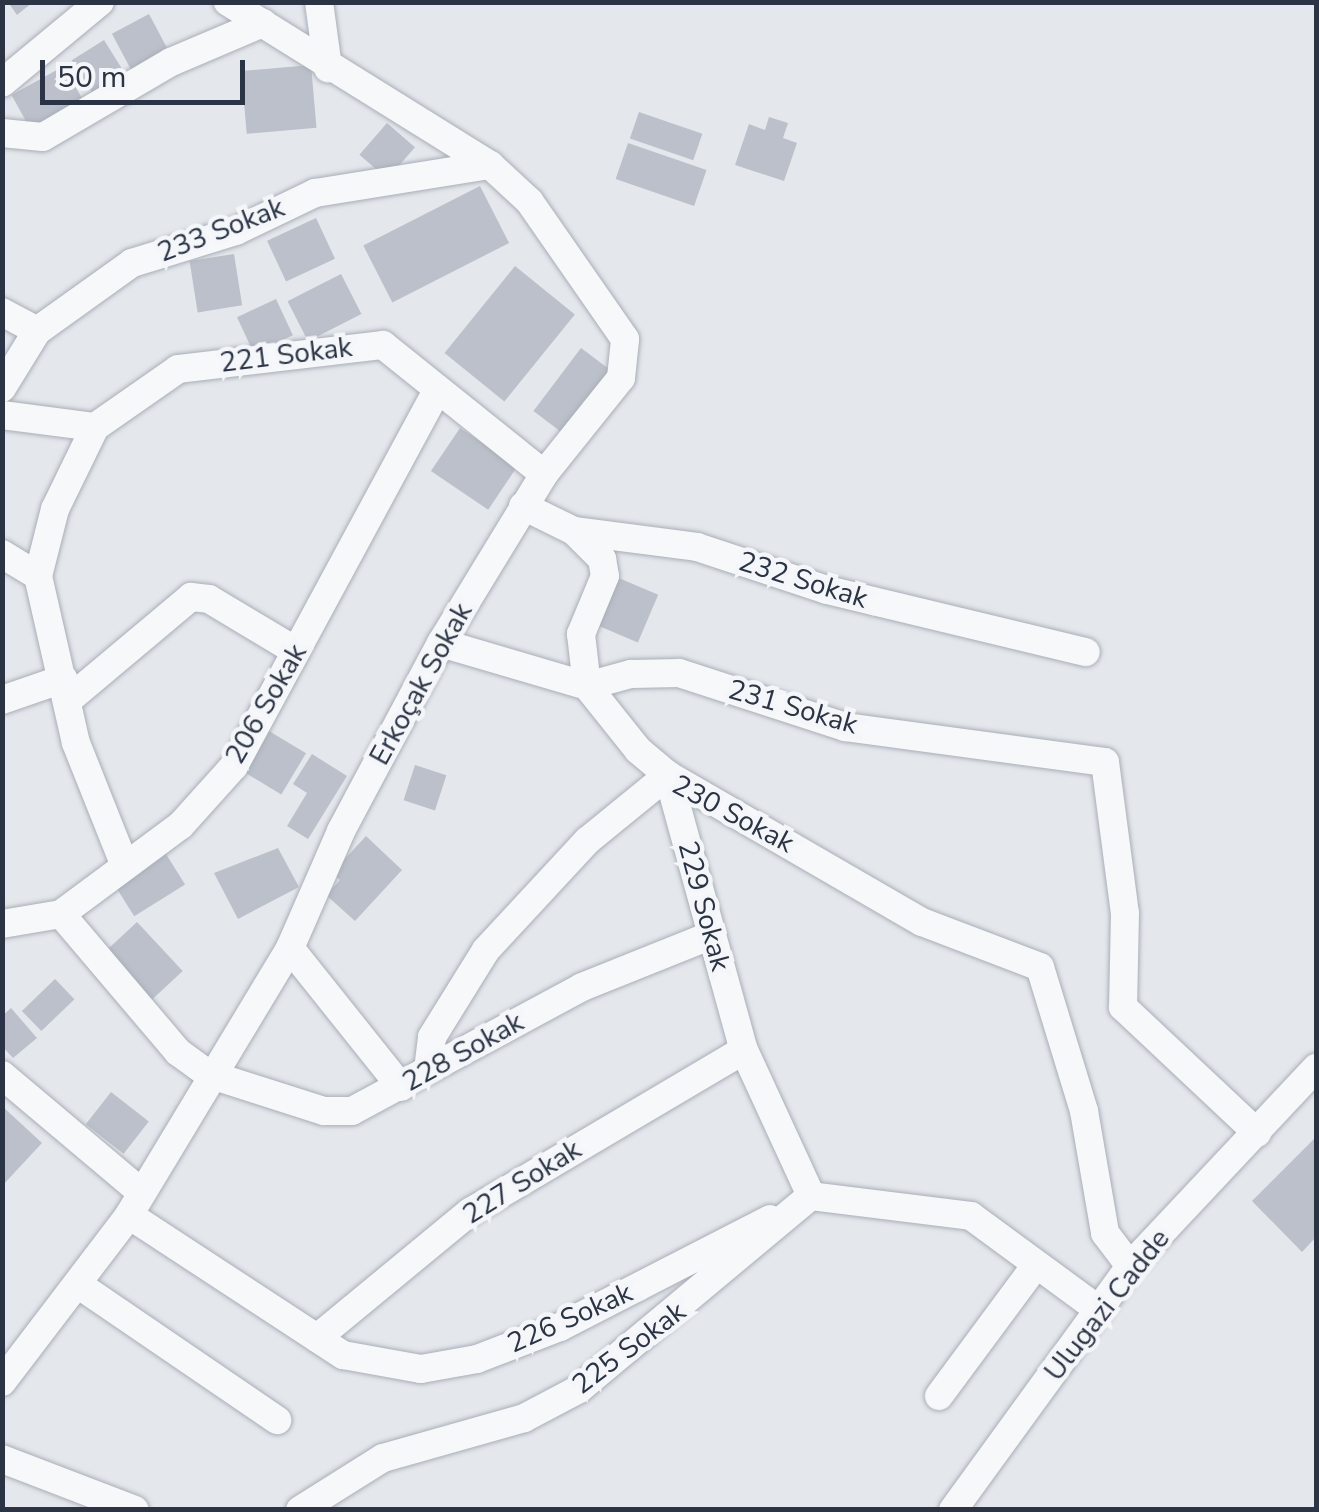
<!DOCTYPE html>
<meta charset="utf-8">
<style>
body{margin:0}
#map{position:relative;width:1319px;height:1512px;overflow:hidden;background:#e4e7ec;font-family:"Nunito Sans",sans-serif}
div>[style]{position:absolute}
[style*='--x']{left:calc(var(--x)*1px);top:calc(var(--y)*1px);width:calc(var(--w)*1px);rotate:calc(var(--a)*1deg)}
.building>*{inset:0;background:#bbc0ca;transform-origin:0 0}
.roads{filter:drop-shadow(0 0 2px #a9aeb7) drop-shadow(0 0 2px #a9aeb7)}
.minor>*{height:28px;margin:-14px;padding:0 14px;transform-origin:14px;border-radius:14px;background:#f7f8fa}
span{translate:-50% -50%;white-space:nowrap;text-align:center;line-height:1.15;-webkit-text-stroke:9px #f4f6f9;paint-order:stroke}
.street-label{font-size:28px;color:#2b3445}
.frame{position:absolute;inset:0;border:5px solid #2b3445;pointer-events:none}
.scale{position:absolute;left:40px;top:60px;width:205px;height:45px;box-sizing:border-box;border:5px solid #2b3445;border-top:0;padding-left:12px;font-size:30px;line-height:35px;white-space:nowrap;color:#2b3445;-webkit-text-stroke:8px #f4f6f9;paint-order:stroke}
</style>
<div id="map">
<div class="building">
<i style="clip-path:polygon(8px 2px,33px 2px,17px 15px)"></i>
<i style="left:149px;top:14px;width:43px;height:42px;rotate:62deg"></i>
<i style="left:104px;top:40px;width:46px;height:38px;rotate:58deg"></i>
<i style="left:311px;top:65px;width:63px;height:70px;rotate:85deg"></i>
<i style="left:64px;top:66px;width:41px;height:60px;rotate:61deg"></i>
<i style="left:639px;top:112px;width:67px;height:28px;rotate:19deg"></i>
<i style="clip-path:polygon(769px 117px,788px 123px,783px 138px,797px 143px,784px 181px,735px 165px,749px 124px,765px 130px)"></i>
<i style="left:387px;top:123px;width:37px;height:42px;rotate:41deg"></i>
<i style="left:628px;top:143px;width:83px;height:38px;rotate:19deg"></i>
<i style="left:480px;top:186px;width:64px;height:131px;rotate:63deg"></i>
<i style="left:316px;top:218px;width:45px;height:54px;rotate:65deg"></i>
<i style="left:234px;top:254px;width:52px;height:45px;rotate:81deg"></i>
<i style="left:515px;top:266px;width:77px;height:112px;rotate:39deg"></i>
<i style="left:341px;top:274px;width:45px;height:60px;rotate:63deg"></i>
<i style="left:276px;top:299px;width:40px;height:43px;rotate:65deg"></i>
<i style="left:581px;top:348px;width:38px;height:79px;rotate:37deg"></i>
<i style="left:460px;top:428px;width:69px;height:52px;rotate:34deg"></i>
<i style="left:614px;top:576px;width:48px;height:52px;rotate:23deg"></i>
<i style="left:264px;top:728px;width:49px;height:48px;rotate:31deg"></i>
<i style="clip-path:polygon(312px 754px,347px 776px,308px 839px,287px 826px,307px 793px,293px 784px)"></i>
<i style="left:415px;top:765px;width:33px;height:37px;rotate:18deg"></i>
<i style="clip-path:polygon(366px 836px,402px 870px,355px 921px,326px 895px,340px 880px,332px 873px)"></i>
<i style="clip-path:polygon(278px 848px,299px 887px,238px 919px,214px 873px)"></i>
<i style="left:166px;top:854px;width:36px;height:60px;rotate:58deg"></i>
<i style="left:137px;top:922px;width:67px;height:50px;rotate:47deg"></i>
<i style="left:55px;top:979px;width:28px;height:46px;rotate:46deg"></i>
<i style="clip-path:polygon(11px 1008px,37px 1038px,13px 1058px,2px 1046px,2px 1016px)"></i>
<i style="left:111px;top:1092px;width:48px;height:41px;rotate:38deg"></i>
<i style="clip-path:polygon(2px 1106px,42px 1143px,2px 1186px)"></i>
<i style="clip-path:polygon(1316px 1137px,1316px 1237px,1302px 1252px,1252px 1201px)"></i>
</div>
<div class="roads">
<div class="minor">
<i style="--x:319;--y:2;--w:67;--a:82.2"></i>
<i style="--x:2;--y:83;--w:127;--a:-39.6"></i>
<i style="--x:2;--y:133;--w:41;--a:5.6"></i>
<i style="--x:43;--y:137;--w:148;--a:-30.4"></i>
<i style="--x:171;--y:62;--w:100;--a:-23"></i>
<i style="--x:2;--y:312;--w:40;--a:28"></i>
<i style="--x:2;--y:388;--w:67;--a:-58.4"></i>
<i style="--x:37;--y:331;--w:117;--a:-35.6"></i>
<i style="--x:132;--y:263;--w:109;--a:-17.1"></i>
<i style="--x:236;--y:231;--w:88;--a:-25.7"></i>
<i style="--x:315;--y:193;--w:177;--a:-9.1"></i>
<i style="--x:2;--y:415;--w:94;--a:7.4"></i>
<i style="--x:95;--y:427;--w:101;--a:-34.9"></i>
<i style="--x:178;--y:369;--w:206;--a:-6.7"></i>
<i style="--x:383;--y:345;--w:206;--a:38.7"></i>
<i style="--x:95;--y:427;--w:91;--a:116"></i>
<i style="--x:55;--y:509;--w:69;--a:104.2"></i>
<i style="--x:38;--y:576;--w:171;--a:77.2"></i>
<i style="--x:76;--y:743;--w:132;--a:68.3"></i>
<i style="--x:523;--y:506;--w:57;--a:26.1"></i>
<i style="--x:574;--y:531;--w:124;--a:7.4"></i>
<i style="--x:697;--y:547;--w:137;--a:18.3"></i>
<i style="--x:827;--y:590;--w:266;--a:13.5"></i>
<i style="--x:574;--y:531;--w:40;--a:45"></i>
<i style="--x:602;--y:559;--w:17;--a:80"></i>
<i style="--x:605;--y:576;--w:63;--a:112.5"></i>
<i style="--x:581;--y:634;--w:52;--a:83.4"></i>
<i style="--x:587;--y:686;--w:82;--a:51.4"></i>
<i style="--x:638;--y:750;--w:39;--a:40"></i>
<i style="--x:668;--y:775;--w:285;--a:74.6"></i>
<i style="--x:744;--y:1050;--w:161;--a:65.3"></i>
<i style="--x:2;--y:554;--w:42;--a:31.4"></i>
<i style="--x:441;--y:643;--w:152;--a:16.4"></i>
<i style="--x:587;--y:686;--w:46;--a:-15.3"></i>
<i style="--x:631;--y:674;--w:48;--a:-1.2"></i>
<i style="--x:679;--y:673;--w:175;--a:18"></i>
<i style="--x:845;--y:727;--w:262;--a:7.7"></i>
<i style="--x:1105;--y:762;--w:152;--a:82.5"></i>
<i style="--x:1125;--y:913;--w:94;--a:91.2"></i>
<i style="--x:1123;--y:1007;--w:184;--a:43.2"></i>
<i style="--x:2;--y:700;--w:65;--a:-19"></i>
<i style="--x:67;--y:701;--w:162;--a:-40"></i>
<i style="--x:191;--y:597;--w:18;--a:6"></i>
<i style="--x:209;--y:599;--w:101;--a:30.9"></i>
<i style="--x:61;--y:914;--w:181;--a:49.7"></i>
<i style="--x:178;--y:1052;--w:37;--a:36"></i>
<i style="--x:208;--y:1074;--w:122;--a:17.7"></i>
<i style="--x:324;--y:1111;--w:28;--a:0"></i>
<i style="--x:352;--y:1111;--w:261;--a:-28.3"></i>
<i style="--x:582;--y:987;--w:140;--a:-21.8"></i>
<i style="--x:2;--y:924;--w:60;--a:-9.6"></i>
<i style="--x:61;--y:914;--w:149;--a:-36.6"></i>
<i style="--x:181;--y:825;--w:79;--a:-48.1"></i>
<i style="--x:234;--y:766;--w:426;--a:-61.6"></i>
<i style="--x:290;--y:948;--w:178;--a:51.4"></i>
<i style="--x:428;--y:1070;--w:33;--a:-83"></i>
<i style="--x:432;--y:1037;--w:102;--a:-58.2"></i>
<i style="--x:486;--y:950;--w:149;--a:-47.2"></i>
<i style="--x:587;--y:841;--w:104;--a:-39.2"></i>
<i style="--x:668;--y:775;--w:293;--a:30.1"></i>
<i style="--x:922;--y:922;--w:126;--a:20.9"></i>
<i style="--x:1040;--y:967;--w:151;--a:73"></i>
<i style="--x:1084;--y:1111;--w:124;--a:80.2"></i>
<i style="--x:1105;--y:1233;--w:41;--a:52.9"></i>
<i style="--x:2;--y:1075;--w:182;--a:40.1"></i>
<i style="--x:129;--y:1215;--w:256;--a:33.2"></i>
<i style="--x:343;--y:1355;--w:79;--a:10.2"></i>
<i style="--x:421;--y:1369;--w:57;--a:-10.1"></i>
<i style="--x:477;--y:1359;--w:89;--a:-21.1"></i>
<i style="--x:560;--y:1327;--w:236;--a:-27.2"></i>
<i style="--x:79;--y:1285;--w:240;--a:34.3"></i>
<i style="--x:317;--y:1338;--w:198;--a:-39.5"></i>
<i style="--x:470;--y:1212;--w:318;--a:-30.6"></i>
<i style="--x:2;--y:1382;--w:210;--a:-52.7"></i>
<i style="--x:129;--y:1215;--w:312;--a:-58.9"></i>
<i style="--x:290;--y:948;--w:128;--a:-66.4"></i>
<i style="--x:341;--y:831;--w:213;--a:-62"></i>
<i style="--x:441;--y:643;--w:198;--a:-58.6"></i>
<i style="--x:544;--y:474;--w:123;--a:-51.3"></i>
<i style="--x:621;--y:378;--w:39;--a:-84"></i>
<i style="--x:625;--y:339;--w:168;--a:-124.8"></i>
<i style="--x:529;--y:201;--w:53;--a:-137.3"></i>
<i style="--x:490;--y:165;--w:309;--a:-148.1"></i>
<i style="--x:939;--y:1396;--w:163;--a:-53.5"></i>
<i style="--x:2;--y:1459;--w:142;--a:21"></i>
<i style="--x:300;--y:1510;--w:98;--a:-32.1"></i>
<i style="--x:383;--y:1458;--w:147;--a:-15.8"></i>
<i style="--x:524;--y:1418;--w:62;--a:-27.8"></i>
<i style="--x:579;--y:1389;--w:302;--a:-39.8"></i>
<i style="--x:811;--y:1196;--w:161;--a:7.1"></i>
<i style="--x:971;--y:1216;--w:159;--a:36.3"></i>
<i style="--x:953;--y:1510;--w:301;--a:-54"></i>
<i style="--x:1130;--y:1266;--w:272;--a:-46.8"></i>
</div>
</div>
<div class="street-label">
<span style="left:221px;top:230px;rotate:-21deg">233 Sokak</span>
<span style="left:286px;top:355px;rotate:-7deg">221 Sokak</span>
<span style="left:803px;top:580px;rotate:17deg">232 Sokak</span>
<span style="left:421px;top:684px;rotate:-61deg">Erkoçak Sokak</span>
<span style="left:266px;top:704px;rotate:-60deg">206 Sokak</span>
<span style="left:793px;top:707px;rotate:16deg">231 Sokak</span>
<span style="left:733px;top:814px;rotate:28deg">230 Sokak</span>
<span style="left:704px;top:906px;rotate:75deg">229 Sokak</span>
<span style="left:463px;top:1052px;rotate:-29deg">228 Sokak</span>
<span style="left:522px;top:1182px;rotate:-32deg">227 Sokak</span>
<span style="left:1107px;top:1305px;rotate:-52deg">Ulugazi Cadde</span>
<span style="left:570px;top:1318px;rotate:-24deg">226 Sokak</span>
<span style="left:629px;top:1348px;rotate:-37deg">225 Sokak</span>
</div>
<div class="frame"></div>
<div class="scale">50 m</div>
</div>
